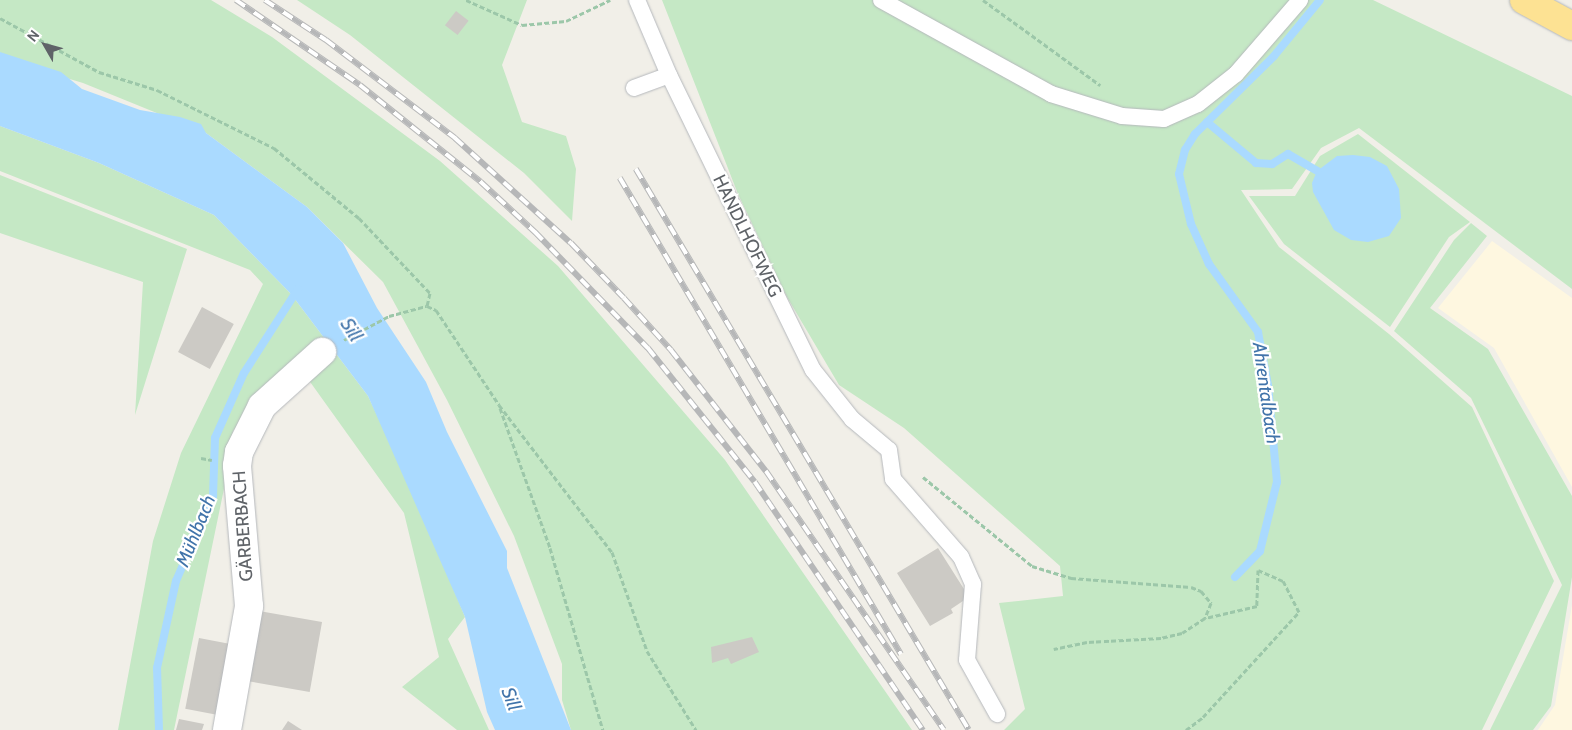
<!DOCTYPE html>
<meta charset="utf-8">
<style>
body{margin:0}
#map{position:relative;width:1572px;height:730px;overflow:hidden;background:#f1efe8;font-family:Cabin,sans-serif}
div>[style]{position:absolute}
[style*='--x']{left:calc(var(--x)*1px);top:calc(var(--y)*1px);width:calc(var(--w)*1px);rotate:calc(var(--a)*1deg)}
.commercial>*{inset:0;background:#fef7e0}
.green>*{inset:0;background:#c5e8c5}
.water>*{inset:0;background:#aadaff}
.stream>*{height:8px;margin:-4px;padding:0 4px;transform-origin:4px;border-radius:4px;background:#aadaff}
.building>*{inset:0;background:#cccac5;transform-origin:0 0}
.path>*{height:3px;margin-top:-1.5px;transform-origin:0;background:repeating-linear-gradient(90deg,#9cc7a9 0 5px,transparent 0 7.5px)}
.roads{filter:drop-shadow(0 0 1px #b5b8bc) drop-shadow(0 0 1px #b5b8bc)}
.service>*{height:16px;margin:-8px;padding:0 8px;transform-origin:8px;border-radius:8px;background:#fff}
.minor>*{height:28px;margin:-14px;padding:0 14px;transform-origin:14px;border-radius:14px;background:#fff}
.motorway>*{height:28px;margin:-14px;padding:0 14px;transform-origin:14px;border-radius:14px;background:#fde293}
.rail>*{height:5.5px;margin-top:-2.75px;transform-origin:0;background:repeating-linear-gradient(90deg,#fff 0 11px,#b6b7b8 0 22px);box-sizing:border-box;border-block:1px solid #b6b7b8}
span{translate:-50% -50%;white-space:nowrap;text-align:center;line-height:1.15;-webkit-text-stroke:4.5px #fff;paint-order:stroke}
.street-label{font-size:18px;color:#5f6368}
.water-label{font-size:19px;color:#4174aa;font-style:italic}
.north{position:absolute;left:20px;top:20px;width:50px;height:50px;-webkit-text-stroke:4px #fff;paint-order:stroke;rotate:308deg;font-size:14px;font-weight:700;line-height:20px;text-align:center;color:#5f6368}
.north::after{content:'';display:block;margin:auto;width:18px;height:22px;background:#5f6368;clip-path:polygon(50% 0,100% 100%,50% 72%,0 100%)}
</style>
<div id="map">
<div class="commercial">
<i style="clip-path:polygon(1492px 241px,1572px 298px,1572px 487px,1494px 348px,1438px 308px)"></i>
<i style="clip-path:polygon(1572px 605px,1572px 730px,1538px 730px,1555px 705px)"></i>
</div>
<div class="green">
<i style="clip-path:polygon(0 0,211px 0,272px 37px,440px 161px,558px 266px,725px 460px,912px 730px,571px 730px,562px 700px,562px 664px,514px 536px,447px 400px,383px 282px,307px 207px,206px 133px,83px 83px,0 58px)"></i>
<i style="clip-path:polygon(297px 0,527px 0,502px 65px,522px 122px,566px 136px,576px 169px,572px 221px,524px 173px,350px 35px)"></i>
<i style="clip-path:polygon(662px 0,1373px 0,1572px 96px,1572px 289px,1359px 128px,1321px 148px,1292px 189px,1241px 190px,1279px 247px,1389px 334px,1472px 407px,1554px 581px,1482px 730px,1004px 730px,1025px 709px,999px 603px,1063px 596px,1060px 566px,904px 428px,839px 385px,787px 297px,738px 194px)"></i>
<i style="clip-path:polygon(0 126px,99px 163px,214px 215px,291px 294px,368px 396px,419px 505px,465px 617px,448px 639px,489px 730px,457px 730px,402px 687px,439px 657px,404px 513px,308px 379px,287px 366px,233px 431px,225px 484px,174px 730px,118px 730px,153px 541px,181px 453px,263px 284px,250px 270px,0 171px)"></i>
<i style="clip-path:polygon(1358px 134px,1470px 222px,1449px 237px,1390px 327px,1284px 244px,1249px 196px,1295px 196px,1320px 156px)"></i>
<i style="clip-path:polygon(0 175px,187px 249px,135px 415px,143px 282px,0 233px)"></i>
<i style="clip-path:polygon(1471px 223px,1487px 236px,1430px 308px,1488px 349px,1572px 496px,1572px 577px,1551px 706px,1533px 730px,1490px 730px,1562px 585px,1471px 398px,1394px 331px,1454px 240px)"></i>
</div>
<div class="water">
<i style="clip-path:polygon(0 52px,61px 72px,82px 89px,140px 110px,180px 117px,201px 124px,206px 133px,307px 207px,343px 243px,377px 308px,426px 382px,447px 432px,507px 551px,507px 568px,571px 730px,495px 730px,487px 712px,465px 617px,368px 396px,291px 294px,214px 215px,99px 163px,0 126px)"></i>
<i style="clip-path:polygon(1353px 155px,1370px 157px,1387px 166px,1399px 189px,1401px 218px,1389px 236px,1368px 242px,1351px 240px,1334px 230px,1313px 192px,1312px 183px,1317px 171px,1337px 156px)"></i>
</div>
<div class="stream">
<i style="--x:1207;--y:122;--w:64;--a:39.9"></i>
<i style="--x:1256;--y:163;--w:16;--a:4"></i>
<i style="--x:1272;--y:164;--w:19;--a:-32"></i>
<i style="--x:1288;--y:154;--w:34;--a:30"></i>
<i style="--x:1235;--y:577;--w:36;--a:-46"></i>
<i style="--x:1260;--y:551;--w:71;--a:-76.2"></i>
<i style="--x:1277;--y:482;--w:97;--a:-95.3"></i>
<i style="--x:1268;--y:385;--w:54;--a:-100.7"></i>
<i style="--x:1258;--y:332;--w:84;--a:-125.8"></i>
<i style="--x:1209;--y:264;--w:44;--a:-114.2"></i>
<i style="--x:1191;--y:224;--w:51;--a:-103.5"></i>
<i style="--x:1179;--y:174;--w:25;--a:-76"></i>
<i style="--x:1185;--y:150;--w:19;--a:-58"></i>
<i style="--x:1195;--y:134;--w:111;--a:-44.6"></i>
<i style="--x:1274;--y:56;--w:72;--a:-50.6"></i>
<i style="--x:159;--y:730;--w:62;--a:-91.8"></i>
<i style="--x:157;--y:668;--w:89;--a:-77.7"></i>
<i style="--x:176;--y:581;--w:93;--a:-66.5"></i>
<i style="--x:213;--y:496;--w:58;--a:-88"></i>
<i style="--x:215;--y:438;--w:71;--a:-66"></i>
<i style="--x:244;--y:373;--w:100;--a:-57.3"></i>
</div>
<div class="building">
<i style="left:456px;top:11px;width:16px;height:18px;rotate:38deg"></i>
<i style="left:202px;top:307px;width:36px;height:51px;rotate:28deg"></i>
<i style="clip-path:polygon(938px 548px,969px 597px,951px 609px,953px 613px,930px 626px,897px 573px)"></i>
<i style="left:259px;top:611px;width:64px;height:71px;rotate:10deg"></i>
<i style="clip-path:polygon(752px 637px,759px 652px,731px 664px,728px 658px,712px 663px,711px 647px)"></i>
<i style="left:199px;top:638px;width:32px;height:72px;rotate:11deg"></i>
<i style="clip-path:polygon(179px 719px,204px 724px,202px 730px,176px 730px)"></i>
<i style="clip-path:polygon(288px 721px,302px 730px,282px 730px)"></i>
</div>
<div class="path">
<i style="--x:466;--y:0;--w:61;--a:24.1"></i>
<i style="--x:522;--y:25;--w:44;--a:-5.2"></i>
<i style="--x:566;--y:21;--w:49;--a:-25.5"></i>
<i style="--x:983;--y:0;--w:145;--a:36"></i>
<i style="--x:0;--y:18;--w:113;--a:28.6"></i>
<i style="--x:99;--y:72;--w:61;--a:17.2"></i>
<i style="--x:157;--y:90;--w:131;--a:26.4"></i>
<i style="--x:274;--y:148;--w:110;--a:39.5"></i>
<i style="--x:359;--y:218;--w:103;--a:46.6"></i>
<i style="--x:430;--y:293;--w:13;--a:103"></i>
<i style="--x:344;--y:340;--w:51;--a:-28.1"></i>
<i style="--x:389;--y:316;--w:39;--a:-15"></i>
<i style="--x:427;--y:306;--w:10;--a:24"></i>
<i style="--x:436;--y:310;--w:114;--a:56.4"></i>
<i style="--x:499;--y:405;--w:185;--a:52.5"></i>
<i style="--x:612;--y:552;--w:105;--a:70.5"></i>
<i style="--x:647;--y:651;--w:93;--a:58.2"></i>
<i style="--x:500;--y:408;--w:149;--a:70.3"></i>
<i style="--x:550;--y:548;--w:190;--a:73.8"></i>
<i style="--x:201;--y:458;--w:11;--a:10"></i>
<i style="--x:923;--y:477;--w:141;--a:39.2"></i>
<i style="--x:1032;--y:566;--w:41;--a:17.1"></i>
<i style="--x:1071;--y:578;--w:120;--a:4.3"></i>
<i style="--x:1191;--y:587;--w:11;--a:22"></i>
<i style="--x:1201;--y:591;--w:16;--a:50"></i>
<i style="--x:1211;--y:603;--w:16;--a:112"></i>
<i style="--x:1205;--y:618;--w:27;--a:147"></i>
<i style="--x:1182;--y:633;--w:22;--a:167"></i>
<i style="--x:1161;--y:638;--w:74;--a:176.9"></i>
<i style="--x:1087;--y:642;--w:34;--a:168"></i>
<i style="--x:1186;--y:730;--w:21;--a:-37"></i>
<i style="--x:1203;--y:717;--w:142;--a:-47.6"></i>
<i style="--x:1299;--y:612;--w:35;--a:-117"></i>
<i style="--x:1283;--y:581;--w:27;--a:-156"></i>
<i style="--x:1258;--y:570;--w:36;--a:92"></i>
<i style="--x:1257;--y:606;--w:53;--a:167"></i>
</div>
<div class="roads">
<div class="service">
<i style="--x:637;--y:0;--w:82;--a:66.9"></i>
<i style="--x:669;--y:75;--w:328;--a:64"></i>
<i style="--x:813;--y:370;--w:63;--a:51.5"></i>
<i style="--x:852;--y:419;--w:48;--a:40"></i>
<i style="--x:889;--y:450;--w:29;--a:82"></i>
<i style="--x:893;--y:479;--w:103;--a:48.9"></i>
<i style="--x:961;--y:557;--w:30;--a:66"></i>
<i style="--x:973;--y:584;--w:76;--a:94.5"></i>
<i style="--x:967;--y:660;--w:62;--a:60.9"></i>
<i style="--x:881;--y:0;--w:194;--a:28.9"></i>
<i style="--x:1051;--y:94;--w:74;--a:17.2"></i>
<i style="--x:1122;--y:116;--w:42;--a:4.1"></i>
<i style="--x:1164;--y:119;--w:37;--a:-24"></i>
<i style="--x:1198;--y:104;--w:48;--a:-38.3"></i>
<i style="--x:1236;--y:74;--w:98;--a:-49.1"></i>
<i style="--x:634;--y:88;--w:37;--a:-20"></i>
</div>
<div class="minor">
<i style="--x:227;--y:730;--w:126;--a:-79.9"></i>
<i style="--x:249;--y:606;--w:141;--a:-94.9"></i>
<i style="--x:237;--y:466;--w:14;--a:-82"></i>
<i style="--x:239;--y:452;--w:51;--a:-63.4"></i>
<i style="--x:262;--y:406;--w:81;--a:-42"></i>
</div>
<div class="motorway">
<i style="--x:1524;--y:0;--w:55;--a:28.4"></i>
</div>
</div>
<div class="rail">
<i style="--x:236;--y:0;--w:150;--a:34.4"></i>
<i style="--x:360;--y:85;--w:155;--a:38.7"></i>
<i style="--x:481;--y:182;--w:74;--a:42.8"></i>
<i style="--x:535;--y:232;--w:162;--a:45.8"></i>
<i style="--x:648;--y:348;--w:171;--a:51.4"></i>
<i style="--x:755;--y:482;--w:300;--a:55.9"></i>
<i style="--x:265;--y:0;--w:73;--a:33.3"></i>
<i style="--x:326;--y:40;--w:162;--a:37.2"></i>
<i style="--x:455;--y:138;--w:156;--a:42.2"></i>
<i style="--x:571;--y:243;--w:76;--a:46.1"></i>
<i style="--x:624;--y:298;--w:70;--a:47.9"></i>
<i style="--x:671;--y:350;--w:154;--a:51.9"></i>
<i style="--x:766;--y:471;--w:314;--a:55.5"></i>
<i style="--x:636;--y:169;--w:652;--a:59.31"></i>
<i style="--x:620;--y:178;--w:553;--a:59.45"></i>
</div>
<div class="street-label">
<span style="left:747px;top:236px;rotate:64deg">HANDLHOFWEG</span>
<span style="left:243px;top:526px;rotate:-94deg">GÄRBERBACH</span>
</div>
<div class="water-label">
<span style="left:351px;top:330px;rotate:58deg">Sill</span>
<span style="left:1266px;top:393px;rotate:82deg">Ahrentalbach</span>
<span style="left:196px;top:531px;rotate:-68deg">Mühlbach</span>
<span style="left:511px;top:699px;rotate:70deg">Sill</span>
</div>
<div class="north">N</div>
</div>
